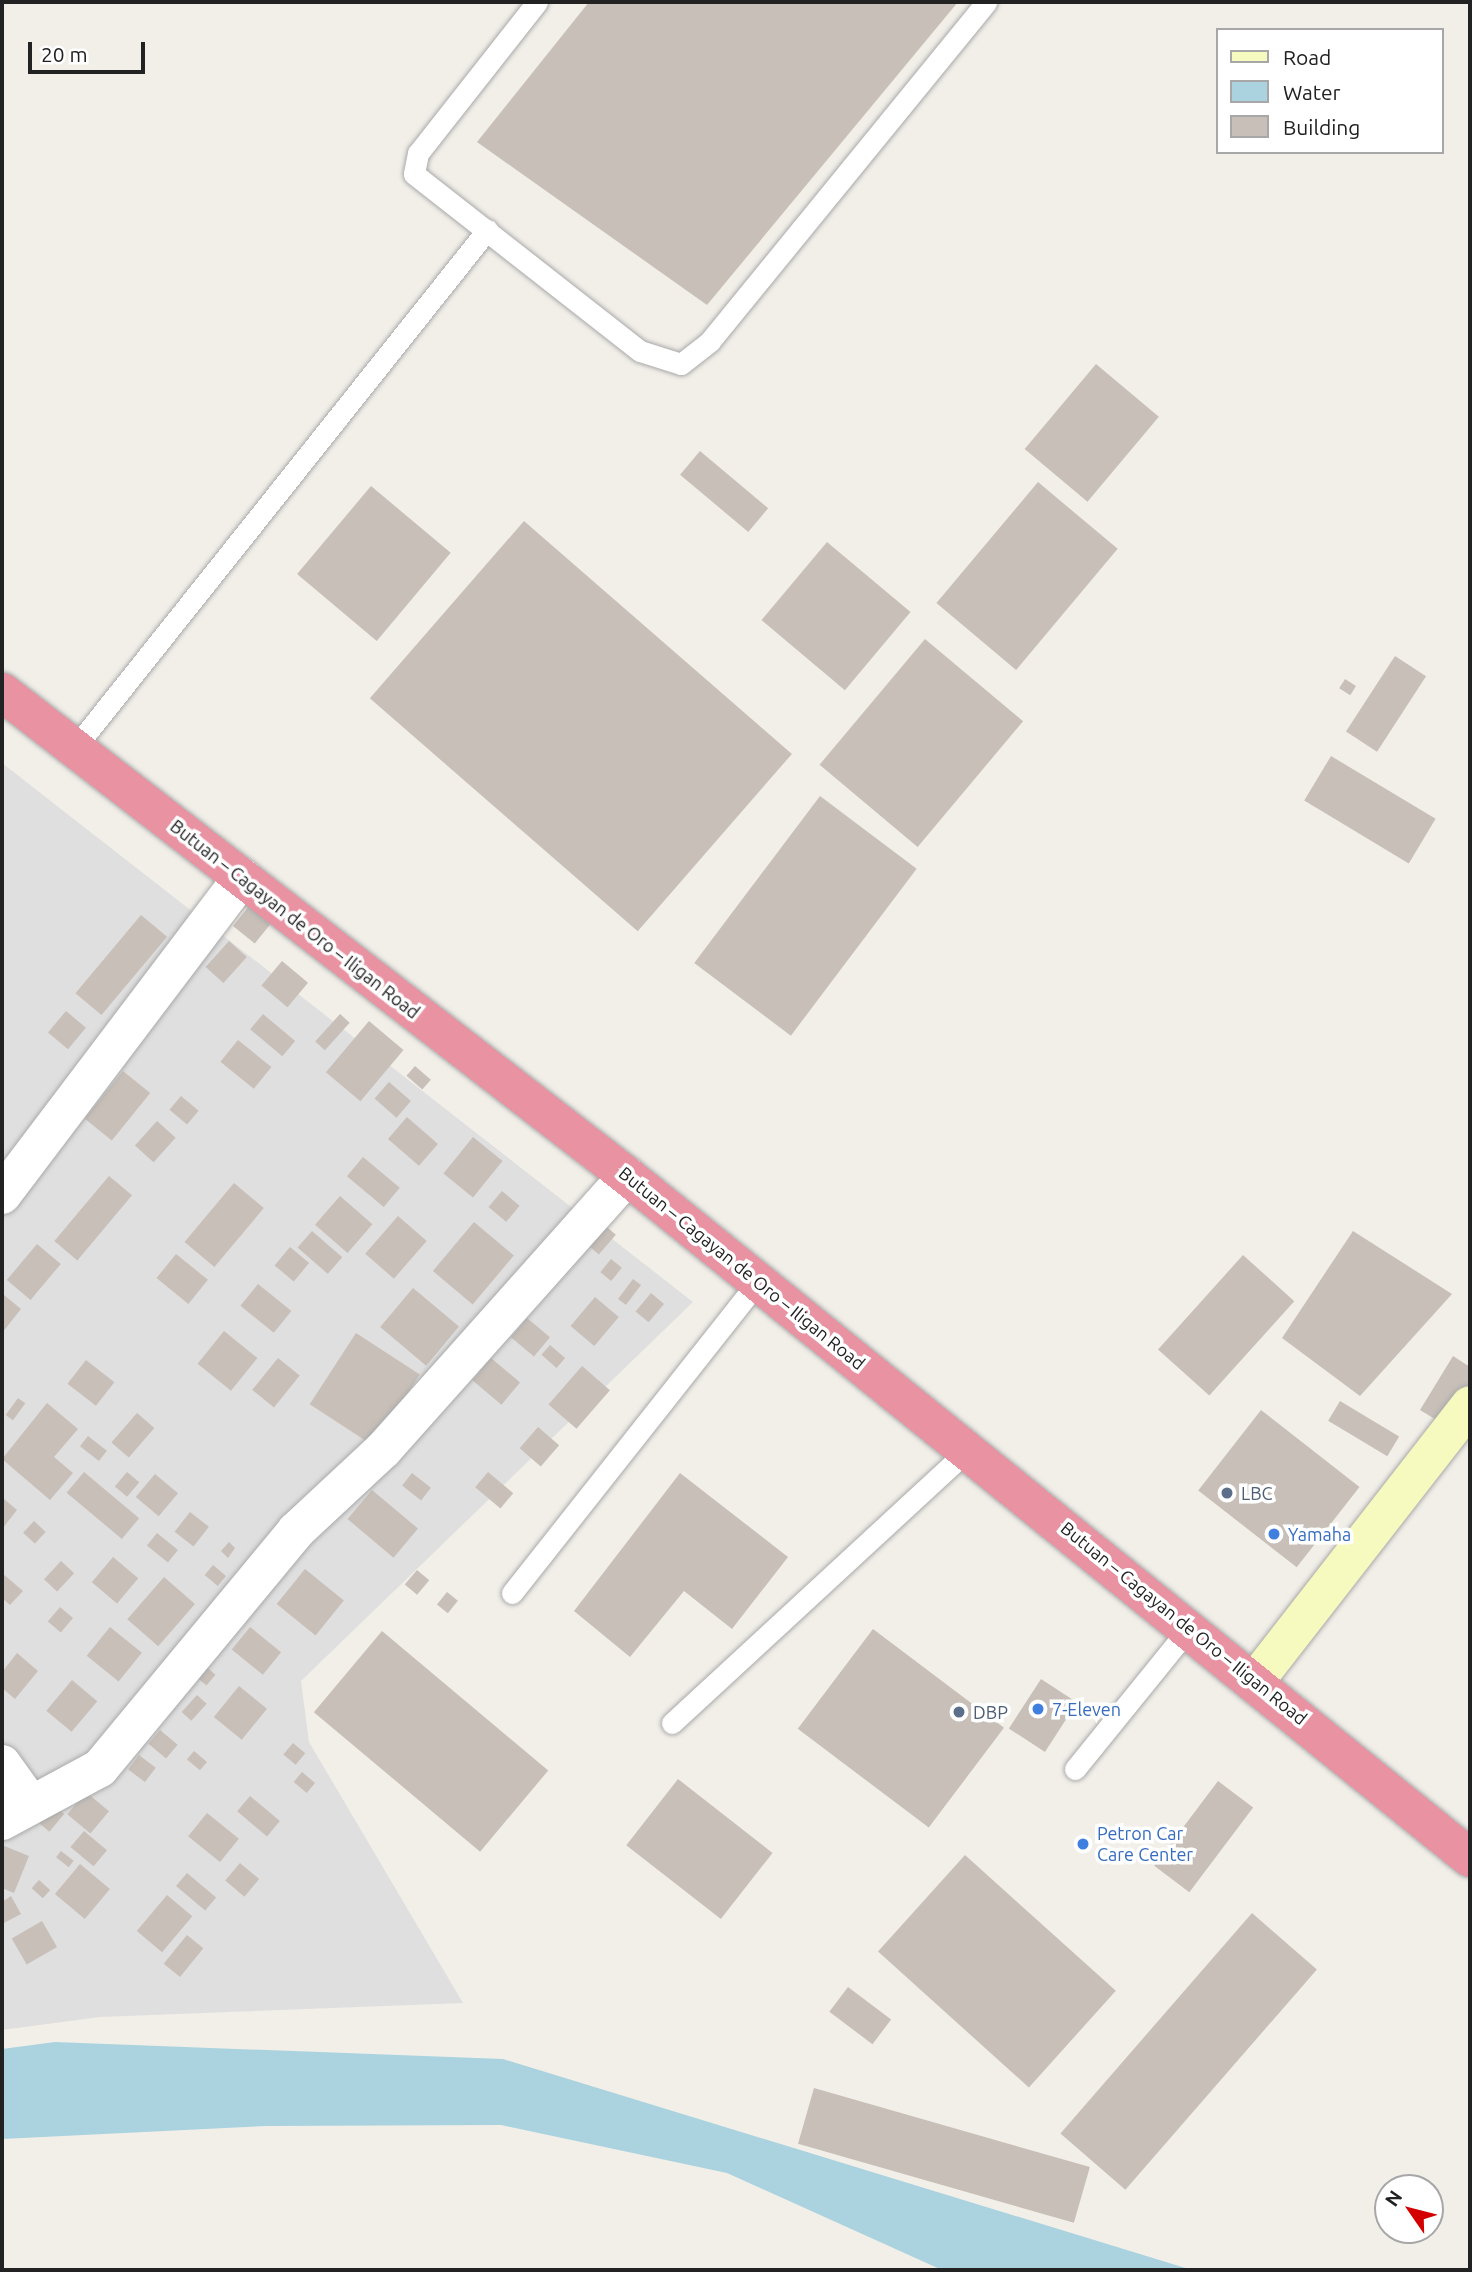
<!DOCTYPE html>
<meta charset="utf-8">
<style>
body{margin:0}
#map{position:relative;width:1472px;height:2272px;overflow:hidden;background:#f2efe9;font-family:Ubuntu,sans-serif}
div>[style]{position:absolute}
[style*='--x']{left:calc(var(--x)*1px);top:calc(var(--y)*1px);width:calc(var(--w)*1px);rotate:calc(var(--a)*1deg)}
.residential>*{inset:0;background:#e0dfdf}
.water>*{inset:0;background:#aad3df}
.building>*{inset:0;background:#c7bfb8;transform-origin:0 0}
.roads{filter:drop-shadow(0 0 2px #a9a9a9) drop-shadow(0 0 2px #a9a9a9)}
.lane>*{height:21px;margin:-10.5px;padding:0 10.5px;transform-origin:10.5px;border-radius:10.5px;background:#fff}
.street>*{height:38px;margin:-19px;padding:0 19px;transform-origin:19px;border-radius:19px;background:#fff}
.secondary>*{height:38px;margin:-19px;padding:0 19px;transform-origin:19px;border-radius:19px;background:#f7fabf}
.highway>*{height:38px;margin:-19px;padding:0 19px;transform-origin:19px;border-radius:19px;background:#e892a2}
.dots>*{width:19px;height:19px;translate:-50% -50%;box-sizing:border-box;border:4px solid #fff;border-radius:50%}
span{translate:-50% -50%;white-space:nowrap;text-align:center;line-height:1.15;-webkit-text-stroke:7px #fff;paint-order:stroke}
.street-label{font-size:18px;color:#222}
.service-label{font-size:18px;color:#4e5e75}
.left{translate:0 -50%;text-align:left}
.shop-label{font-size:18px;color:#366cbe}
.frame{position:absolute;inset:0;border:4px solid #222;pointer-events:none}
.legend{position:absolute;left:1216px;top:28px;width:228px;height:126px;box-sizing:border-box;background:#fff;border:2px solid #a7a7a7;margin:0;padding:9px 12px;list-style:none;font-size:21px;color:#222}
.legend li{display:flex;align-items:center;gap:14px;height:35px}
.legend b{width:35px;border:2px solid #a7a7a7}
.north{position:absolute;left:1374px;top:2174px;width:70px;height:70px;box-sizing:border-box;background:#fff;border:2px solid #a7a7a7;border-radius:50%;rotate:305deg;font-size:19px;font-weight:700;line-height:28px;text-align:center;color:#222}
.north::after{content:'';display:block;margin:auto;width:24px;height:32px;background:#d40000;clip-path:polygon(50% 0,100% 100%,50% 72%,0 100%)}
.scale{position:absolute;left:28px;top:42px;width:117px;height:32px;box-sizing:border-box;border:4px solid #222;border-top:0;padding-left:9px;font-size:21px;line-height:24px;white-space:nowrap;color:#222;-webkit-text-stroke:5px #fff;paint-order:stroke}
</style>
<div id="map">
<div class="residential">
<i style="clip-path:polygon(2px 763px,693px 1302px,301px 1681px,309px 1742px,463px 2003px,100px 2017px,2px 2030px)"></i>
</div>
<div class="water">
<i style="clip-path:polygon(55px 2042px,503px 2059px,1192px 2270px,942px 2270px,727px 2173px,501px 2125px,266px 2126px,2px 2139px,2px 2049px)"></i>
</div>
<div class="building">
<i style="clip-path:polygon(589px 2px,958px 2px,707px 305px,477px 142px)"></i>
<i style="left:1096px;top:364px;width:82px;height:111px;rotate:40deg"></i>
<i style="left:700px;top:451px;width:89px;height:31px;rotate:40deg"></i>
<i style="left:1038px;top:482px;width:104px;height:158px;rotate:40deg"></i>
<i style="left:371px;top:486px;width:104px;height:115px;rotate:40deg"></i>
<i style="left:524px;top:521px;width:355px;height:235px;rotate:41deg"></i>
<i style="left:827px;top:542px;width:109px;height:102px;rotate:40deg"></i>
<i style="left:925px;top:639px;width:128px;height:164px;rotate:40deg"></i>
<i style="left:1395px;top:656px;width:37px;height:90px;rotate:33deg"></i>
<i style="left:1345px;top:679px;width:13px;height:11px;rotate:32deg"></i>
<i style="left:1331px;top:756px;width:122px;height:52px;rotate:31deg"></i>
<i style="left:820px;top:796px;width:121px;height:209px;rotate:37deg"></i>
<i style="left:250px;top:905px;width:28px;height:27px;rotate:39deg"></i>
<i style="left:141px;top:915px;width:34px;height:102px;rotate:40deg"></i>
<i style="left:229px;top:941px;width:24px;height:35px;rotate:42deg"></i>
<i style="left:282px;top:961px;width:34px;height:32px;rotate:40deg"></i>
<i style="left:66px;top:1011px;width:26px;height:28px;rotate:40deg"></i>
<i style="left:263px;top:1014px;width:42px;height:20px;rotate:40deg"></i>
<i style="left:340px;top:1014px;width:13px;height:37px;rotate:42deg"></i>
<i style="left:369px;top:1021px;width:45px;height:67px;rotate:40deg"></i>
<i style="left:238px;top:1040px;width:43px;height:28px;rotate:39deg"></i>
<i style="left:415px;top:1066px;width:21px;height:13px;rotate:41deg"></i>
<i style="left:123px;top:1071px;width:35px;height:61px;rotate:39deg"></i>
<i style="left:389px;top:1082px;width:29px;height:22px;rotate:41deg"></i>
<i style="left:181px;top:1096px;width:23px;height:18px;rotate:40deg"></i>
<i style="left:407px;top:1117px;width:41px;height:29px;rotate:41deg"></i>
<i style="left:157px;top:1121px;width:25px;height:33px;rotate:42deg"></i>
<i style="left:473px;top:1137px;width:38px;height:47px;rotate:39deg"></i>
<i style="left:363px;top:1157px;width:48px;height:25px;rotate:40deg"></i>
<i style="left:109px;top:1176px;width:30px;height:85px;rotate:40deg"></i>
<i style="left:234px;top:1183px;width:39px;height:77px;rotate:40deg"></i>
<i style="left:502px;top:1191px;width:23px;height:21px;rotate:40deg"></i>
<i style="left:340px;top:1196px;width:43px;height:38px;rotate:41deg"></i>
<i style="left:398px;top:1216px;width:38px;height:50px;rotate:41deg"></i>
<i style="left:600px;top:1221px;width:21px;height:26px;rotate:41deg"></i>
<i style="left:474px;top:1222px;width:52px;height:64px;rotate:40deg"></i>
<i style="left:312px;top:1231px;width:40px;height:22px;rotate:41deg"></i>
<i style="clip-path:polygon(1353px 1231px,1452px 1294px,1360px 1396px,1282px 1338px)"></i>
<i style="left:37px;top:1244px;width:31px;height:47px;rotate:40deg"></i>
<i style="left:290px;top:1247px;width:25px;height:24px;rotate:40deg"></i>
<i style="left:176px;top:1254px;width:41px;height:31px;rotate:39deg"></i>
<i style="left:1243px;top:1255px;width:69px;height:127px;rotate:42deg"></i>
<i style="left:611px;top:1259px;width:14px;height:17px;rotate:39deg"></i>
<i style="left:633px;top:1279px;width:10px;height:25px;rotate:37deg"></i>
<i style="left:258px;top:1284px;width:43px;height:28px;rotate:39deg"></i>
<i style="left:413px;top:1288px;width:60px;height:51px;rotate:40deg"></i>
<i style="left:651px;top:1293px;width:17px;height:24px;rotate:40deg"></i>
<i style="clip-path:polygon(4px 1295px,21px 1309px,2px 1333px,2px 1298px)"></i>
<i style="left:595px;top:1297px;width:31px;height:38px;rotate:40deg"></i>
<i style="left:527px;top:1318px;width:30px;height:25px;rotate:40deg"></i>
<i style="left:224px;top:1331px;width:43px;height:42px;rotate:39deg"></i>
<i style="left:356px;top:1333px;width:76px;height:85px;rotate:33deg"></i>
<i style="left:550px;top:1345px;width:20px;height:13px;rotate:41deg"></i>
<i style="clip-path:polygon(1453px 1356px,1470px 1367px,1470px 1402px,1453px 1430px,1420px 1410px)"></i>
<i style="left:278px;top:1358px;width:28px;height:41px;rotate:39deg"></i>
<i style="left:491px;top:1358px;width:38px;height:29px;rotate:40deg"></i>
<i style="left:86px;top:1360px;width:36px;height:30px;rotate:38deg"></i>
<i style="left:582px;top:1366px;width:37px;height:51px;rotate:41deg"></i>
<i style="left:18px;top:1398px;width:9px;height:21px;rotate:36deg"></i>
<i style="left:1340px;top:1401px;width:69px;height:23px;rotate:31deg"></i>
<i style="clip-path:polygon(47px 1403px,78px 1429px,54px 1457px,73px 1473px,50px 1500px,2px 1459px)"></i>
<i style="left:1261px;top:1410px;width:125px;height:102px;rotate:38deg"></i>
<i style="left:137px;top:1413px;width:23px;height:39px;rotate:41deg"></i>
<i style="left:538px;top:1427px;width:28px;height:28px;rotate:41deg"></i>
<i style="left:88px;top:1436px;width:24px;height:13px;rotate:38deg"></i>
<i style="left:84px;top:1472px;width:72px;height:27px;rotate:40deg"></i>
<i style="left:127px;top:1472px;width:16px;height:19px;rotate:40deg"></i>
<i style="left:488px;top:1472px;width:33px;height:20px;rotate:40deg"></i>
<i style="left:412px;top:1473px;width:24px;height:16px;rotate:38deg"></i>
<i style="clip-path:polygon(680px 1473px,788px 1557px,732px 1629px,684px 1591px,630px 1657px,574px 1611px)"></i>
<i style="left:155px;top:1474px;width:30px;height:30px;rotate:40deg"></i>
<i style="left:372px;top:1490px;width:60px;height:38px;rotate:40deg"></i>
<i style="clip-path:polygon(4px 1499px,17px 1510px,2px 1529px,2px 1501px)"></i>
<i style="left:190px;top:1512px;width:24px;height:25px;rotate:38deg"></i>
<i style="left:34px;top:1521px;width:16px;height:16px;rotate:43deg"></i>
<i style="left:157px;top:1533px;width:27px;height:16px;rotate:39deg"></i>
<i style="clip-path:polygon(229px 1542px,235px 1548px,228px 1558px,221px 1551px)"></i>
<i style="left:113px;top:1557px;width:33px;height:33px;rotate:40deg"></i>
<i style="left:61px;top:1561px;width:18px;height:25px;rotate:43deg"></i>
<i style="left:213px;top:1565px;width:17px;height:13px;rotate:40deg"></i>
<i style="left:305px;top:1569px;width:50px;height:45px;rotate:39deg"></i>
<i style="left:417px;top:1570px;width:16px;height:19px;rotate:40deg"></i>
<i style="clip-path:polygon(2px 1573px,23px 1591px,10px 1605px,2px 1598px)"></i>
<i style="left:164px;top:1577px;width:41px;height:56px;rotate:41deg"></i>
<i style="left:447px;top:1592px;width:14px;height:16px;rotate:39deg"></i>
<i style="left:60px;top:1607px;width:17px;height:19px;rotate:40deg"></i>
<i style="left:110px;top:1627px;width:41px;height:37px;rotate:39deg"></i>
<i style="left:250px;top:1627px;width:40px;height:29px;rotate:39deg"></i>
<i style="left:873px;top:1629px;width:164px;height:125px;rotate:37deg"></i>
<i style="left:382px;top:1631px;width:217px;height:106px;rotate:40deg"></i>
<i style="clip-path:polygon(17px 1653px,38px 1671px,15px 1699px,2px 1688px,2px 1672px)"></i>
<i style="left:202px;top:1663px;width:18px;height:14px;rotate:41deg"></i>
<i style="left:1041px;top:1679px;width:43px;height:59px;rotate:33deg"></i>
<i style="left:72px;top:1680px;width:33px;height:40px;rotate:40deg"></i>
<i style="left:239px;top:1686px;width:36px;height:40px;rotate:39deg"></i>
<i style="left:197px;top:1695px;width:13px;height:23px;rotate:42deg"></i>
<i style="left:160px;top:1730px;width:23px;height:18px;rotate:40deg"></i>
<i style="left:293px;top:1743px;width:16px;height:15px;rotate:40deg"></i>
<i style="left:194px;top:1751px;width:17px;height:11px;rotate:40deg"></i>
<i style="left:139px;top:1755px;width:21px;height:18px;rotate:37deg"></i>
<i style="left:302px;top:1772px;width:17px;height:13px;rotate:40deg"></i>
<i style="left:678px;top:1779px;width:120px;height:84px;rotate:38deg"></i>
<i style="left:1218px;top:1781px;width:44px;height:106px;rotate:37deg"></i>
<i style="left:86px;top:1792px;width:30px;height:29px;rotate:40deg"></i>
<i style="left:250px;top:1796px;width:39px;height:20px;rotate:40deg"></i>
<i style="left:45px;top:1798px;width:25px;height:23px;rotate:40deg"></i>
<i style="left:207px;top:1813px;width:41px;height:30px;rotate:39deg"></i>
<i style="left:84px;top:1831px;width:30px;height:21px;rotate:40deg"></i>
<i style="clip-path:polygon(2px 1845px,29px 1856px,14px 1893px,2px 1888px)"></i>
<i style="left:61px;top:1851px;width:16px;height:8px;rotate:38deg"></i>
<i style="left:965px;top:1855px;width:203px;height:130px;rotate:42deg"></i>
<i style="left:240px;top:1863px;width:25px;height:23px;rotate:40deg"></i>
<i style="left:80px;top:1864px;width:39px;height:39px;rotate:40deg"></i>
<i style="left:187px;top:1873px;width:38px;height:17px;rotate:40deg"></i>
<i style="left:39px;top:1880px;width:15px;height:11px;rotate:42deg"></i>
<i style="left:167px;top:1895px;width:33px;height:47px;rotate:40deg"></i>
<i style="clip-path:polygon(11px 1896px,21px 1914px,2px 1924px,2px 1902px)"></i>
<i style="left:1252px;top:1913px;width:86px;height:292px;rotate:41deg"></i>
<i style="left:42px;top:1921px;width:30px;height:35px;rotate:60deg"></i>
<i style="left:187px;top:1935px;width:21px;height:37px;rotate:39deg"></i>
<i style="left:848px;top:1987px;width:54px;height:31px;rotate:37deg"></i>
<i style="left:814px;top:2088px;width:287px;height:58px;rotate:16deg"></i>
</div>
<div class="roads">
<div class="lane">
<i style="--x:537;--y:2;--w:192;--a:128.2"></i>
<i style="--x:418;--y:153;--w:21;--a:101"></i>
<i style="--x:414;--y:174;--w:287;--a:38.1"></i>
<i style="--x:640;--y:351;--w:43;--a:17.6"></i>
<i style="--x:681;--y:364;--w:37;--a:-38"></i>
<i style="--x:710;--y:341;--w:437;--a:-50.8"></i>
<i style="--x:73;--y:750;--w:665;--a:-51.47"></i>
<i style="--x:512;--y:1593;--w:397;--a:-51.7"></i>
<i style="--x:672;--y:1723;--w:404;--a:-42.7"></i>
<i style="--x:1075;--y:1769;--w:181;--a:-51"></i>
</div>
<div class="street">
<i style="--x:2;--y:1195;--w:398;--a:-52.9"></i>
<i style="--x:2;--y:1764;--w:48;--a:54.3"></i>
<i style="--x:2;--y:1821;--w:111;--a:-28.4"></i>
<i style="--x:100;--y:1768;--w:308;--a:-50.4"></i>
<i style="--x:296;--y:1531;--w:119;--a:-43"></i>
<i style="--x:383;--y:1450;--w:367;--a:-48.3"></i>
</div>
<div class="secondary">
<i style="--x:1256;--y:1680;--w:348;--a:-52.1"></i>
</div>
<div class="highway">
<i style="--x:2;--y:692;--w:790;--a:37.75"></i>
<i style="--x:627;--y:1176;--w:1084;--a:38.97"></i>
</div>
</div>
<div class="dots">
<i style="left:1227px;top:1493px;background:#5c6f8a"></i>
<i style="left:1274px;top:1534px;background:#3f7fe0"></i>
<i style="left:1038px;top:1709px;background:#3f7fe0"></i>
<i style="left:959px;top:1712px;background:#5c6f8a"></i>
<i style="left:1083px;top:1844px;background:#3f7fe0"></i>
</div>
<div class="street-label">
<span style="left:295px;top:919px;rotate:38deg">Butuan – Cagayan de Oro – Iligan Road</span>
<span style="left:742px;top:1268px;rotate:39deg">Butuan – Cagayan de Oro – Iligan Road</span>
<span style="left:1184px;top:1623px;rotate:39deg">Butuan – Cagayan de Oro – Iligan Road</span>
</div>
<div class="service-label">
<span class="left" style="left:1241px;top:1493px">LBC</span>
<span class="left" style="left:973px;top:1712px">DBP</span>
</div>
<div class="shop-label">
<span class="left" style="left:1288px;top:1534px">Yamaha</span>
<span class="left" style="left:1052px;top:1709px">7-Eleven</span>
<span class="left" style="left:1097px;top:1844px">Petron Car<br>Care Center</span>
</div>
<div class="frame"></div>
<ul class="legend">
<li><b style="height:9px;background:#f7fabf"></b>Road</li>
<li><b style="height:19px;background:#aad3df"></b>Water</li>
<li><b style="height:19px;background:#c7bfb8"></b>Building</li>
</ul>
<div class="north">N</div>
<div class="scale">20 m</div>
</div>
